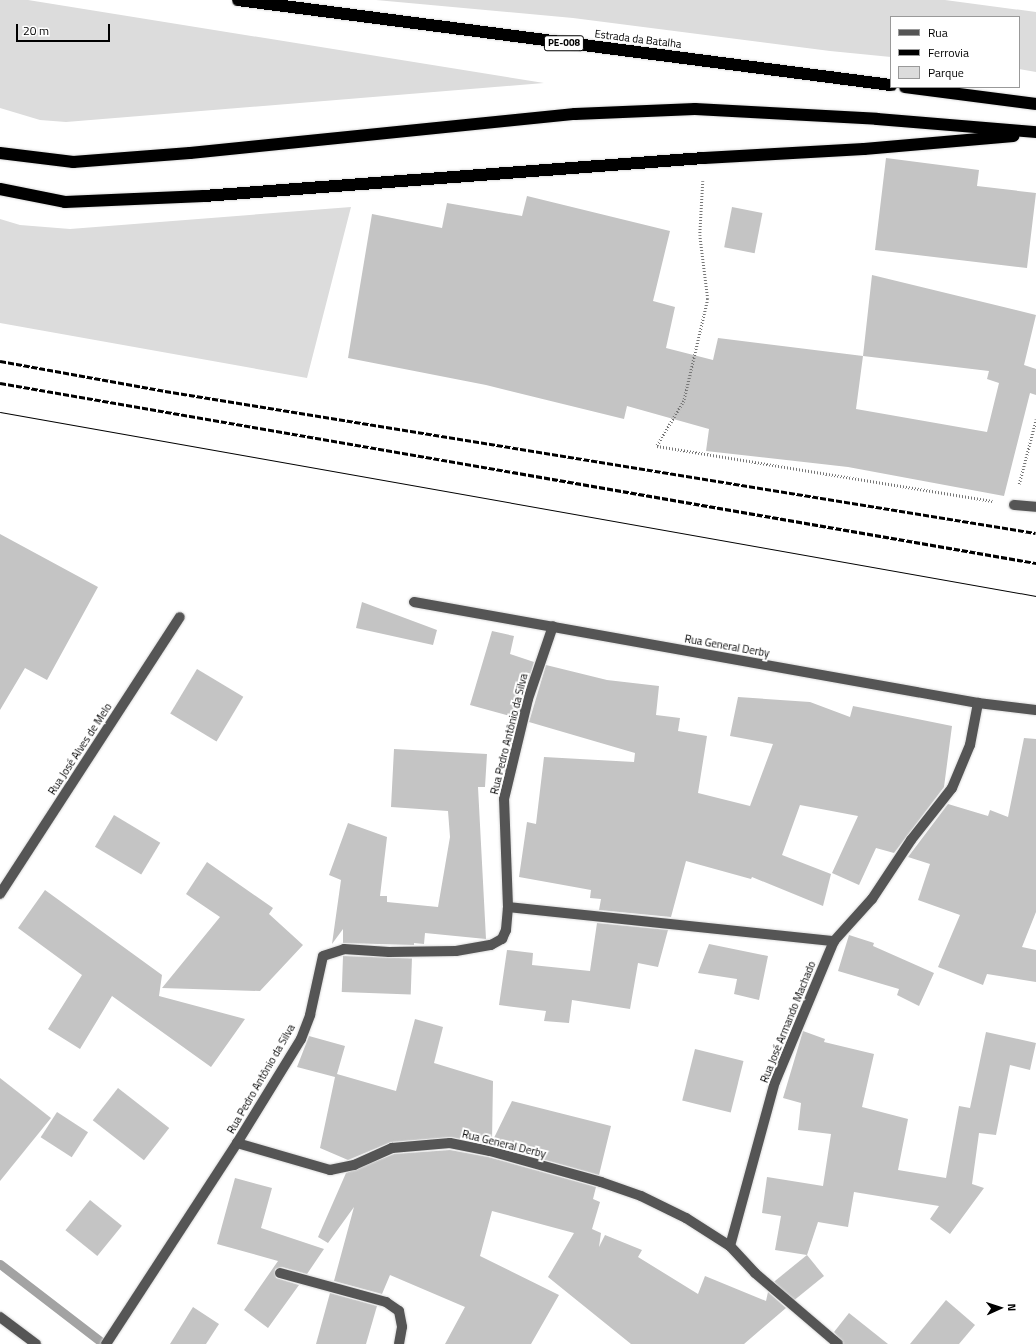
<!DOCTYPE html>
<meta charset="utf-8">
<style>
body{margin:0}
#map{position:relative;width:1036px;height:1344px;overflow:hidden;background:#fff;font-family:"Titillium Web",sans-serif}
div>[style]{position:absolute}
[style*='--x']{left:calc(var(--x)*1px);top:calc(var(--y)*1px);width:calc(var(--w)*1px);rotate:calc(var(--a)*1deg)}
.green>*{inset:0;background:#dcdcdc}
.stream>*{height:9px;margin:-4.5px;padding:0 4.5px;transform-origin:4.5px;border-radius:4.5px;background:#a3a3a3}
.building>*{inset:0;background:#c4c4c4;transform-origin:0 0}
.path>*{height:2.5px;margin-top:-1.25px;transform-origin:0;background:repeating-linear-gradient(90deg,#777 0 1px,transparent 0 3px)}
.roads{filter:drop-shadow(0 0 1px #dbdbdb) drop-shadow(0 0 1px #dbdbdb)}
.minor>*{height:10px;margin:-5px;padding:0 5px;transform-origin:5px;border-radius:5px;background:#555}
.highway>*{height:12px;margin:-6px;padding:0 6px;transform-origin:6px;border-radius:6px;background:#000}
.tram>*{height:1px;margin:-0.5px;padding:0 0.5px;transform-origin:0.5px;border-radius:0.5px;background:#000}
.rail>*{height:3px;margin-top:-1.5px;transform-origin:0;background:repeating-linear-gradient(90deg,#000 0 6px,transparent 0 8px)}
span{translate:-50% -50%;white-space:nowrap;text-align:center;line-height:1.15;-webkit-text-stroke:4px #fff;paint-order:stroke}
.shield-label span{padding:1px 3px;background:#fff;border:1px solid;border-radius:3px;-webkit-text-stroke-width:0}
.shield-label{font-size:10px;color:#000;font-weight:700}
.street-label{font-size:11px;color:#000}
.legend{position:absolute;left:890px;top:16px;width:130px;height:72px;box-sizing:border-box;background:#fff;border:1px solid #999;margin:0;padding:5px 7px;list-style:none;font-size:12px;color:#000}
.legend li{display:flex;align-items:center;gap:8px;height:20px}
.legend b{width:20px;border:1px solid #999}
.north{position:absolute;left:980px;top:1288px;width:40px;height:40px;-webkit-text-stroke:3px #fff;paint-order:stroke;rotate:87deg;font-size:11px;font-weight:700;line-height:16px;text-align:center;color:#000}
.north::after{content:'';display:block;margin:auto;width:14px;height:18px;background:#000;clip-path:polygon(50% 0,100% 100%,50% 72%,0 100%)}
.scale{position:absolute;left:16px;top:24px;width:94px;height:18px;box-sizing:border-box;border:2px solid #000;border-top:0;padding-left:5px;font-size:12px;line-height:14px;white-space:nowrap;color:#000;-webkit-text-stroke:3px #fff;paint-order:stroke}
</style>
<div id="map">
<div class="green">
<i style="clip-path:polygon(0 0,28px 0,544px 83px,66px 122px,40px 120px,0 108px)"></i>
<i style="clip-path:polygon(376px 0,945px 0,1036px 12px,1036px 72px,1019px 69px,1019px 17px,891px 17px,891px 57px,830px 51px,573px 18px)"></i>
<i style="clip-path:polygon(351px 207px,307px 378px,0 323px,0 219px,20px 225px,70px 229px)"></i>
</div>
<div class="stream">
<i style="--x:0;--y:1264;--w:131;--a:37.6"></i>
</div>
<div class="building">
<i style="clip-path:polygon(886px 158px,979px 170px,977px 186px,1036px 193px,1027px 268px,875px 250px)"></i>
<i style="clip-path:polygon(evenodd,527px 196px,670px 231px,653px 301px,675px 307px,666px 348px,713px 360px,718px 338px,863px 356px,872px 275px,1036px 315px,1024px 365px,1036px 369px,1036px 395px,1030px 393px,1004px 496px,848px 467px,706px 451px,709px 429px,627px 406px,624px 419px,486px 385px,348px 358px,372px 214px,442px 228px,447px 203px,522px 216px,527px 196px,863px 356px,989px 371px,987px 379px,999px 383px,987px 432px,856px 409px,863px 356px)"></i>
<i style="left:732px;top:207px;width:31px;height:41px;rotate:11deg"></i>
<i style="clip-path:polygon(0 534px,98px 587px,47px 680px,25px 668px,0 710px)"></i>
<i style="clip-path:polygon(362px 602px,437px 630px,433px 645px,356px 628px)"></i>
<i style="clip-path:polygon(492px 631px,514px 636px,510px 654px,534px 662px,517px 718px,470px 705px)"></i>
<i style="clip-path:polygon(546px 665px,607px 680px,659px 686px,656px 715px,680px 718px,678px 731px,707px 736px,698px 793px,750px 806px,773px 744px,730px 736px,738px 697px,810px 702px,850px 717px,853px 706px,952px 726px,944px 787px,894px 853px,876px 848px,859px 885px,832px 873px,858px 816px,800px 805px,782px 855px,831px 874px,823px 906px,752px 877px,751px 879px,686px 861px,671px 917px,599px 910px,601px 899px,590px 898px,591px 890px,519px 877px,527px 822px,536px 824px,544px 757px,634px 762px,635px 753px,529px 722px)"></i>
<i style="left:197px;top:669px;width:54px;height:52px;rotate:31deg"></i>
<i style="clip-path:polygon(1024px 738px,1036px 739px,1036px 912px,1022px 947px,1036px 950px,1036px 982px,987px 974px,983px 985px,938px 967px,960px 915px,918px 900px,930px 864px,908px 857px,948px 804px,988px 816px,990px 810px,1008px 817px)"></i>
<i style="clip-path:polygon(394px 749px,487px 754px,485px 787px,478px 787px,486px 939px,425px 933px,424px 944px,414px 943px,414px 945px,343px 943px,343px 929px,332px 944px,341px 880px,329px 875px,348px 823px,387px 837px,380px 896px,387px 896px,387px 902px,438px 907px,450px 837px,448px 811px,391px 807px)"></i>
<i style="left:114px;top:815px;width:54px;height:37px;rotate:31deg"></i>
<i style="clip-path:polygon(207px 862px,273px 908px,269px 914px,303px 945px,260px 991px,162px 988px,220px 917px,186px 894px)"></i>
<i style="clip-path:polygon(45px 890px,162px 975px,159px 996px,245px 1019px,211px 1067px,112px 996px,80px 1049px,48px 1029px,82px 975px,18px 928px)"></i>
<i style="clip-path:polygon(597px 923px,668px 930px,658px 967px,638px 963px,630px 1009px,572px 1000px,569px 1023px,544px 1021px,546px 1011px,499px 1005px,507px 950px,533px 953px,532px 965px,590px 971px)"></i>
<i style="clip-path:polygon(849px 935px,874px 943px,873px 946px,934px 973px,919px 1006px,897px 995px,899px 989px,838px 971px)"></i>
<i style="clip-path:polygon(709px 944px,768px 956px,759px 1000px,734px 994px,737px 979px,698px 973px)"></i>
<i style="left:343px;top:956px;width:69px;height:36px;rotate:2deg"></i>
<i style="clip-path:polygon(415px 1019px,443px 1027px,434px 1063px,493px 1081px,492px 1142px,512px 1101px,611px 1126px,599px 1175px,492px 1145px,451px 1137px,391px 1142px,348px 1160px,320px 1148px,335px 1077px,297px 1067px,309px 1036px,345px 1046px,337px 1074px,396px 1091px)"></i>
<i style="clip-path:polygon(803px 1031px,825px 1039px,824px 1042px,874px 1054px,862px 1107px,908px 1119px,898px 1170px,946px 1178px,959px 1106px,970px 1108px,986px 1032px,1036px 1043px,1030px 1070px,1010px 1065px,996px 1135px,979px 1133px,972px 1184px,984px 1188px,950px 1234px,930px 1219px,939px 1206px,854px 1192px,848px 1227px,818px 1222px,807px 1255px,775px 1250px,781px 1216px,762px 1213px,767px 1177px,823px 1186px,831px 1134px,798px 1130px,801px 1103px,783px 1098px)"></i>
<i style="left:695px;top:1049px;width:50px;height:53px;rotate:14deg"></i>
<i style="clip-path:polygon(0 1078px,51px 1118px,0 1181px)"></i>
<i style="left:118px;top:1088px;width:65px;height:41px;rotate:38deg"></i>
<i style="left:57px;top:1112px;width:37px;height:30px;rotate:33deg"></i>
<i style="clip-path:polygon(450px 1150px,488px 1157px,596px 1187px,593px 1199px,600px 1202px,592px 1229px,601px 1233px,599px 1247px,605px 1235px,642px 1250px,638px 1257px,698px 1294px,705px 1276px,766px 1301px,768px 1292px,786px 1308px,744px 1344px,631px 1344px,548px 1277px,574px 1233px,492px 1211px,480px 1256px,559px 1295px,531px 1344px,445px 1344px,465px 1307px,390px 1275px,382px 1294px,334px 1281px,354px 1207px,328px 1243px,318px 1237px,346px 1173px,394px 1154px)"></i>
<i style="clip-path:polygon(235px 1178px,272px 1188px,261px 1228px,324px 1249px,307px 1274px,282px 1267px,275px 1269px,276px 1278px,299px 1285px,268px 1328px,244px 1310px,278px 1261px,217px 1244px)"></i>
<i style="left:90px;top:1200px;width:41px;height:39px;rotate:39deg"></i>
<i style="left:807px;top:1255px;width:27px;height:42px;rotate:51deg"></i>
<i style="clip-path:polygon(330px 1293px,377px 1306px,366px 1344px,316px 1344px)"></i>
<i style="clip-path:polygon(946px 1300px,975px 1325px,959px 1344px,910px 1344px)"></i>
<i style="clip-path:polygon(193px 1307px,219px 1324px,206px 1344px,170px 1344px)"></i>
<i style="clip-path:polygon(849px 1313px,888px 1344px,844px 1344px,834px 1332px)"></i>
</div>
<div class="path">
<i style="--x:703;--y:181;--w:54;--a:93.2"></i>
<i style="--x:700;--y:235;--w:64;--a:82.9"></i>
<i style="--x:708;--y:299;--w:105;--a:103.2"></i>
<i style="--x:684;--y:401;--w:52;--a:121"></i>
<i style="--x:657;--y:446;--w:340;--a:9.3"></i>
<i style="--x:1019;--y:484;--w:67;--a:-75.3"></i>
</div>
<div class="roads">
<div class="minor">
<i style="--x:1014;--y:505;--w:22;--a:5"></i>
<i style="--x:414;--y:602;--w:573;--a:10.15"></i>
<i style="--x:978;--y:703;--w:58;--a:6.9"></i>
<i style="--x:0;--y:894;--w:330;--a:-57"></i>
<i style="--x:508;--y:907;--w:328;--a:6"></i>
<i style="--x:237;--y:1143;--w:97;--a:16.2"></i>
<i style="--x:330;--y:1170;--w:25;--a:-12"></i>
<i style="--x:354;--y:1165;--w:42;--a:-24.1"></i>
<i style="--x:392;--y:1148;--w:58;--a:-4.9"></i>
<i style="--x:450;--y:1143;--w:41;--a:11.3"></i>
<i style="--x:490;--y:1151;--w:115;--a:15.6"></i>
<i style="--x:601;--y:1182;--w:42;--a:19.3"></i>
<i style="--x:641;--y:1196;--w:50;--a:26.1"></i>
<i style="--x:686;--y:1218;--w:52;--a:32.5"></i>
<i style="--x:730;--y:1246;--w:37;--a:47"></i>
<i style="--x:755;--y:1273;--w:109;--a:40.5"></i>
<i style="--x:730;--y:1246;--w:170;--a:-74.7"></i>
<i style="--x:775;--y:1082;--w:153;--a:-67.3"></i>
<i style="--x:834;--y:941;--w:57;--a:-47.9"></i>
<i style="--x:872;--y:899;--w:71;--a:-56.5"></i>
<i style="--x:911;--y:840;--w:66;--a:-51.7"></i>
<i style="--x:952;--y:788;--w:47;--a:-67.3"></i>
<i style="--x:970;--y:745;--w:43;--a:-79.2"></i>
<i style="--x:280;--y:1273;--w:110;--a:15.3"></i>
<i style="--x:386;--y:1302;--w:16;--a:35"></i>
<i style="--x:399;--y:1311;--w:16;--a:79"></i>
<i style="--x:402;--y:1327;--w:17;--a:100"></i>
<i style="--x:0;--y:1317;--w:45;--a:36.9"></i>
<i style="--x:106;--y:1344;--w:240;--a:-56.9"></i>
<i style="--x:237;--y:1143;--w:122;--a:-58.4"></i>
<i style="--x:301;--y:1039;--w:26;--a:-69"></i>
<i style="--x:310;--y:1015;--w:60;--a:-77.6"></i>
<i style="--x:323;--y:956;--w:22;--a:-18"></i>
<i style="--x:344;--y:949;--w:45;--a:3.8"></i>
<i style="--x:389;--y:952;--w:67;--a:-0.9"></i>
<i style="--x:456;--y:951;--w:36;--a:-10"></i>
<i style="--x:491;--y:945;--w:13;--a:-29"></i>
<i style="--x:502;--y:939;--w:10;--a:-66"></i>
<i style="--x:506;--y:930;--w:23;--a:-85"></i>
<i style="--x:508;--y:907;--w:108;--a:-92.1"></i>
<i style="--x:504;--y:799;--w:103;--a:-76.5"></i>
<i style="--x:528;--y:699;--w:77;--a:-71.1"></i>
</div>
<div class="highway">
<i style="--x:238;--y:0;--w:659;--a:7.42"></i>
<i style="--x:905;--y:87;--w:132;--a:7.4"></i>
<i style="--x:0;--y:153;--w:74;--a:7"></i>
<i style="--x:73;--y:162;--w:117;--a:-4.4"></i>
<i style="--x:190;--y:153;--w:387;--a:-5.8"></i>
<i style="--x:575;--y:114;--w:120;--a:-2.4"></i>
<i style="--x:695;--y:109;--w:182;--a:3.1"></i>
<i style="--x:877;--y:119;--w:160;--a:4.7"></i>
<i style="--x:0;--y:189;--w:66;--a:11.3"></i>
<i style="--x:65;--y:202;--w:139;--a:-2.5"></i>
<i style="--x:204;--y:196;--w:501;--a:-4.35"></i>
<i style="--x:704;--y:158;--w:160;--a:-3.2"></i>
<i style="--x:864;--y:149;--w:150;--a:-5"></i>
</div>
</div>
<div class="tram">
<i style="--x:0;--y:412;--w:1052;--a:10.07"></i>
</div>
<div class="rail">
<i style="--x:0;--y:361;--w:168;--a:10.3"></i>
<i style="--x:165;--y:391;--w:882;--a:9.26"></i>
<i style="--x:0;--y:383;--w:1052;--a:9.86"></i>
</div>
<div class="shield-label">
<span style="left:564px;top:43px">PE-008</span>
</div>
<div class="street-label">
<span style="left:638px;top:39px;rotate:7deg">Estrada da Batalha</span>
<span style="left:727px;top:646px;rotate:10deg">Rua General Derby</span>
<span style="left:509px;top:734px;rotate:-76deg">Rua Pedro Antônio da Silva</span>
<span style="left:80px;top:749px;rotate:-57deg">Rua José Alves de Melo</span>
<span style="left:788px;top:1022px;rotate:-68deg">Rua José Armando Machado</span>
<span style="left:261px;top:1079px;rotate:-60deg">Rua Pedro Antônio da Silva</span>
<span style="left:504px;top:1144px;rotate:14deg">Rua General Derby</span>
</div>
<ul class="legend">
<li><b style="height:5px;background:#555"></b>Rua</li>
<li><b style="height:5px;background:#000"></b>Ferrovia</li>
<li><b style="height:11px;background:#dcdcdc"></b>Parque</li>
</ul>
<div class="north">N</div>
<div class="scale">20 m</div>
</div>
